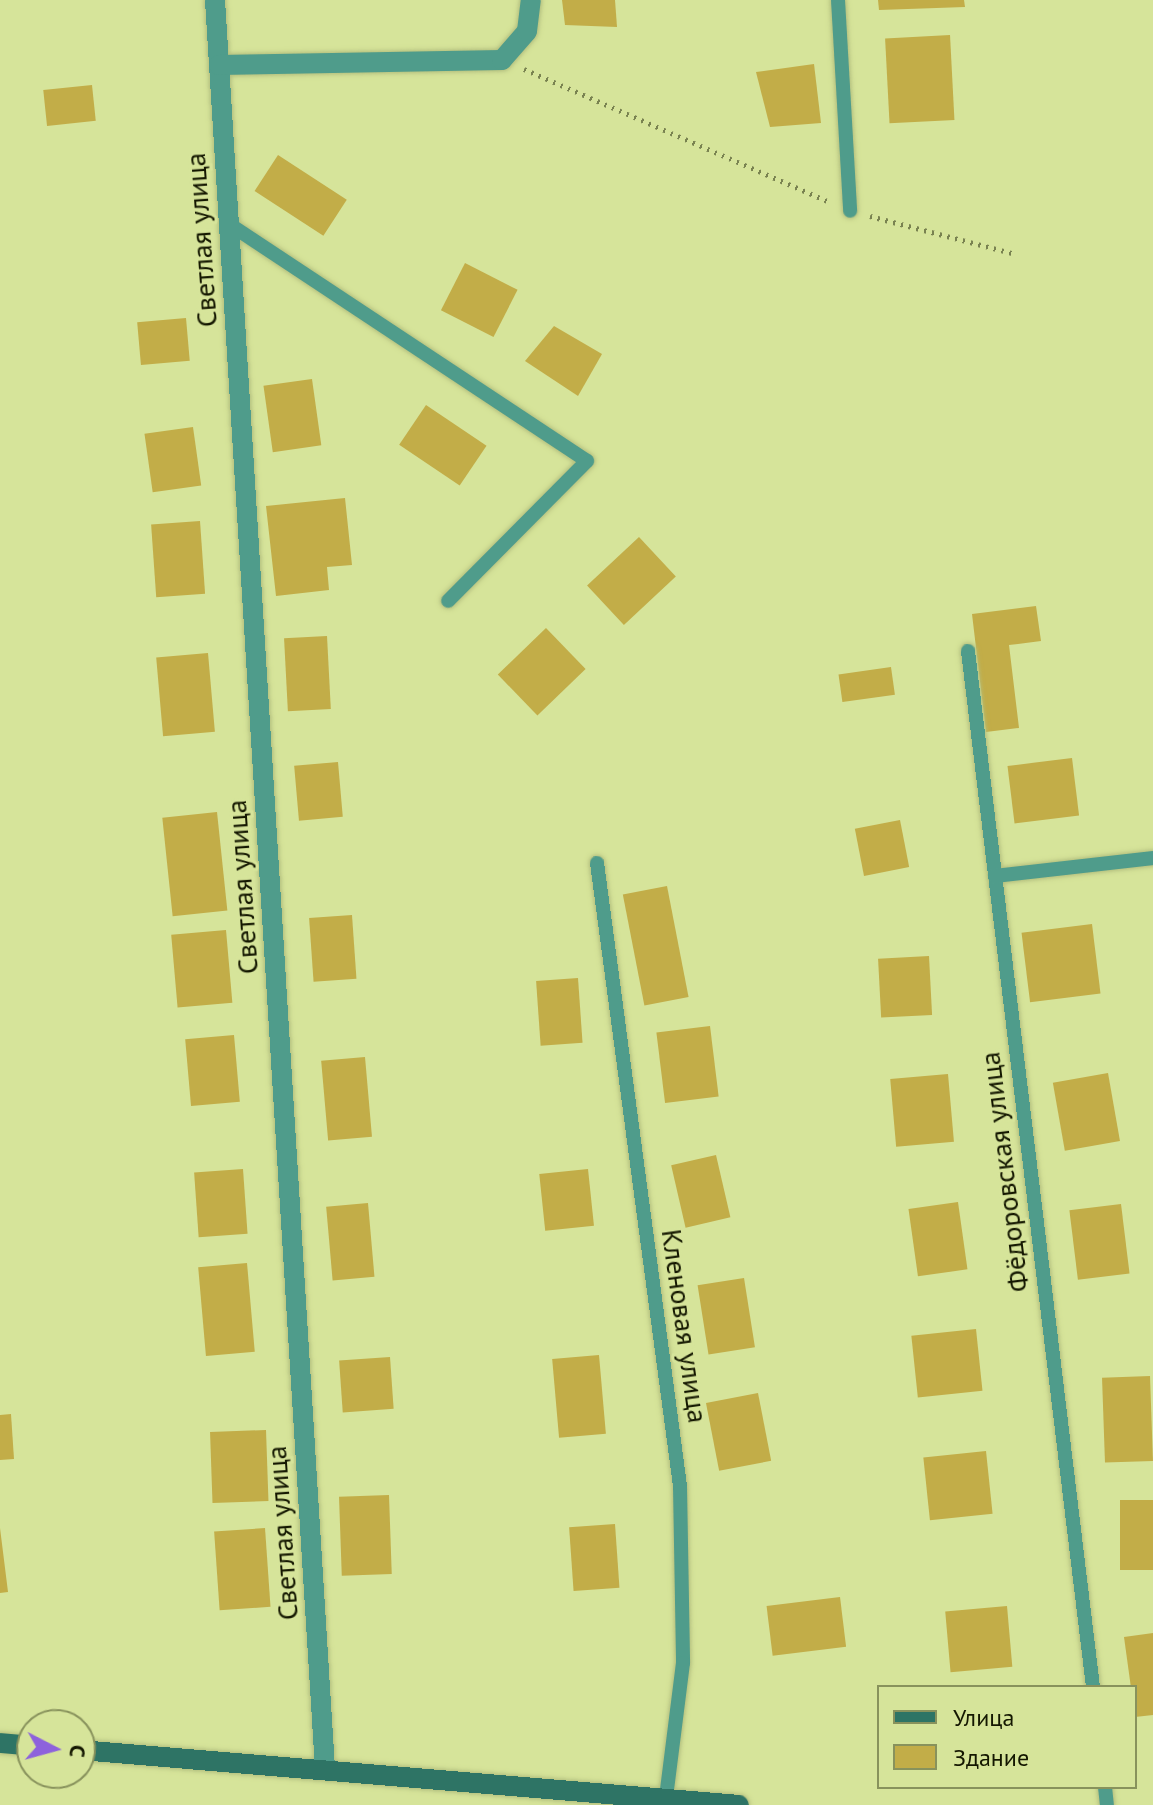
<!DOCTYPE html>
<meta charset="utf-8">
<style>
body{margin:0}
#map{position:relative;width:1153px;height:1805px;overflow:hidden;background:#d6e49a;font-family:"PT Sans",sans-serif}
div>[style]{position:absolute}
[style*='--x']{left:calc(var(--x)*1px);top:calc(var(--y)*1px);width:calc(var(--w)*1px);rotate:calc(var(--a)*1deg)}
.building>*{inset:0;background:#c2ad48;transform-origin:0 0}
.path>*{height:5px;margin-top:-2.5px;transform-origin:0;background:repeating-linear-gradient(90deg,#798250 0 2px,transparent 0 8px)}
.roads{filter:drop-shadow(0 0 2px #b3bf7e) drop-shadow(0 0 2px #b3bf7e)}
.lane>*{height:14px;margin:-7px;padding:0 7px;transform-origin:7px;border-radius:7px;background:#4f9c8b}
.street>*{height:20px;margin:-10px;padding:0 10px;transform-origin:10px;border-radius:10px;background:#4f9c8b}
.secondary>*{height:20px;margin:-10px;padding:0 10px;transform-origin:10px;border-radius:10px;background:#2e7465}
span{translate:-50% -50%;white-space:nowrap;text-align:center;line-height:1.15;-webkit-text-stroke:6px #d6e49a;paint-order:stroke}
.street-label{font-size:28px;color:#141700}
.legend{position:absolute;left:877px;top:1685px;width:260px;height:104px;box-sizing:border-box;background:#d6e49a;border:2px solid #88925c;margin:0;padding:10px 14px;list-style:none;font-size:24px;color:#141700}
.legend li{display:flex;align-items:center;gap:16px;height:40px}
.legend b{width:40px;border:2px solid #88925c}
.north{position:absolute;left:16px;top:1709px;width:80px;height:80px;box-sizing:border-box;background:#d6e49a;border:2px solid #88925c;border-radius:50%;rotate:96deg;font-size:22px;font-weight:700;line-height:32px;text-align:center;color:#141700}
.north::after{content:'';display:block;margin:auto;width:28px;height:36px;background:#8d62dc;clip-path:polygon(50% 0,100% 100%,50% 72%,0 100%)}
</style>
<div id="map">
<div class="building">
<i style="clip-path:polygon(562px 0,615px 0,617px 27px,565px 25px)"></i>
<i style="clip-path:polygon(878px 0,964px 0,965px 7px,879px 10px)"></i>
<i style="left:950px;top:35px;width:85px;height:65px;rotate:87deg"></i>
<i style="clip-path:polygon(814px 64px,821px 123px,770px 127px,756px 72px)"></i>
<i style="left:92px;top:85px;width:36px;height:49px;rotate:84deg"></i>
<i style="left:278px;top:155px;width:82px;height:43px;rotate:33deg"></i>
<i style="left:465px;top:263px;width:59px;height:53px;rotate:27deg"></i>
<i style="left:186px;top:318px;width:43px;height:49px;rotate:85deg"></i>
<i style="clip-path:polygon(554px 326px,602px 354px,578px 396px,525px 361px)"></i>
<i style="left:312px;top:379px;width:67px;height:49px;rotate:82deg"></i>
<i style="left:426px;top:405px;width:73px;height:48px;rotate:34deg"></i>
<i style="left:193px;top:427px;width:59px;height:49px;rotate:82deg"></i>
<i style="clip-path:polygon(345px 498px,352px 565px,327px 567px,329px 590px,276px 596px,266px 506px)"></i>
<i style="left:200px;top:521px;width:73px;height:49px;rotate:86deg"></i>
<i style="left:639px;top:537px;width:54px;height:71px;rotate:47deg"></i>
<i style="clip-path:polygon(1036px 606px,1041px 641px,1009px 645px,1019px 728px,986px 732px,972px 614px)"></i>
<i style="left:546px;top:628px;width:57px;height:67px;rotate:46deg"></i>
<i style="left:327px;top:636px;width:73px;height:43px;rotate:87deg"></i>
<i style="left:208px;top:653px;width:79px;height:52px;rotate:85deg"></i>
<i style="left:891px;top:667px;width:28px;height:53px;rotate:82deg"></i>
<i style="left:1072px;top:758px;width:58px;height:65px;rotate:83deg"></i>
<i style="left:338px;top:762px;width:55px;height:44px;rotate:85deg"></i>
<i style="left:217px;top:812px;width:99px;height:55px;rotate:84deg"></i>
<i style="left:900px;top:820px;width:48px;height:46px;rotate:79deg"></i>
<i style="left:667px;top:886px;width:113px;height:45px;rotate:79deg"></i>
<i style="left:352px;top:915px;width:64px;height:43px;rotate:86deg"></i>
<i style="left:1092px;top:924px;width:70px;height:71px;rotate:83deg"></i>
<i style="left:226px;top:930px;width:73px;height:55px;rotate:85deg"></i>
<i style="left:929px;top:956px;width:59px;height:51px;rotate:87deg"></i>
<i style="left:578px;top:978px;width:65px;height:42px;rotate:86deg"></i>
<i style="left:710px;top:1026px;width:71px;height:54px;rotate:83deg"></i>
<i style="left:234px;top:1035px;width:67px;height:49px;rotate:85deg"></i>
<i style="left:365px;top:1057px;width:80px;height:44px;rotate:85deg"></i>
<i style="left:1108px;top:1073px;width:69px;height:56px;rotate:80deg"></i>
<i style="left:948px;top:1074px;width:68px;height:58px;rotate:85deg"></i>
<i style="left:716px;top:1155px;width:64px;height:46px;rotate:77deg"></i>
<i style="left:243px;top:1169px;width:65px;height:49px;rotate:86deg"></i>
<i style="left:588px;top:1169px;width:57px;height:49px;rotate:84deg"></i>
<i style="left:958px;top:1202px;width:68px;height:50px;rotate:82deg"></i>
<i style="left:368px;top:1203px;width:74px;height:42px;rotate:85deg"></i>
<i style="left:1121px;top:1204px;width:70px;height:52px;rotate:83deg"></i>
<i style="left:247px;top:1263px;width:89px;height:49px;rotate:85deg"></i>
<i style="left:744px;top:1278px;width:70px;height:47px;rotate:81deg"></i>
<i style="left:976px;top:1329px;width:62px;height:65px;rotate:84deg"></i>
<i style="left:599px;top:1355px;width:79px;height:47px;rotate:85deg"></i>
<i style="left:390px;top:1357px;width:52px;height:51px;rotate:86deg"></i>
<i style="left:1150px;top:1376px;width:85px;height:48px;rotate:88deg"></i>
<i style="left:758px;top:1393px;width:69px;height:53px;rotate:79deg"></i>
<i style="clip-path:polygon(11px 1414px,14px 1459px,0 1460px,0 1415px)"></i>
<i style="left:266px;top:1430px;width:71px;height:56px;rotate:88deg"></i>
<i style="left:986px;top:1451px;width:63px;height:63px;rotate:84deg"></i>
<i style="left:389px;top:1495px;width:79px;height:50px;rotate:88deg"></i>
<i style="left:1153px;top:1500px;width:70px;height:33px;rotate:90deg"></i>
<i style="left:615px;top:1524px;width:64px;height:46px;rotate:86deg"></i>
<i style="clip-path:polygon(0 1528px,8px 1592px,0 1593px)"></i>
<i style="left:265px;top:1528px;width:79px;height:51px;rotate:86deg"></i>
<i style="left:840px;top:1597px;width:50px;height:74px;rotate:83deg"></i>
<i style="left:1007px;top:1606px;width:61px;height:62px;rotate:85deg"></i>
<i style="clip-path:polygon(1153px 1633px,1153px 1715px,1135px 1717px,1124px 1637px)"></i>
</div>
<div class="path">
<i style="--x:524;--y:69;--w:334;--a:23.5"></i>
<i style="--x:870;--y:216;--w:151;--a:14.6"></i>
</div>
<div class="roads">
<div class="lane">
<i style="--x:838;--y:0;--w:211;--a:86.7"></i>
<i style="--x:229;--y:224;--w:429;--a:33.5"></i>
<i style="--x:587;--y:461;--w:197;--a:134.8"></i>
<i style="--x:968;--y:651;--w:1044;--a:83.12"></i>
<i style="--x:597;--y:863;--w:629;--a:82.41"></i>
<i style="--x:680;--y:1486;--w:177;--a:89"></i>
<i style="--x:683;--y:1663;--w:136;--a:97.2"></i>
<i style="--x:995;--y:876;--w:159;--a:-6.5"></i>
<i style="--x:1105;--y:1787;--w:18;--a:84"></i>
</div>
<div class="street">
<i style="--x:215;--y:0;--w:1773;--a:86.44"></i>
<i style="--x:219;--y:65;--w:283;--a:-1"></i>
<i style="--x:502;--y:60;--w:38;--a:-49"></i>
<i style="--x:527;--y:31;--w:31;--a:-83"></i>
</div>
<div class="secondary">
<i style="--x:0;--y:1743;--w:32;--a:5"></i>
<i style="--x:80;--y:1750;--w:661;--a:4.77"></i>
</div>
</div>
<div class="street-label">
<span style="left:201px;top:240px;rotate:-94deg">Светлая улица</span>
<span style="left:242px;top:887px;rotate:-94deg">Светлая улица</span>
<span style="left:1004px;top:1172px;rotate:-97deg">Фёдоровская улица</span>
<span style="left:685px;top:1326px;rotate:82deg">Кленовая улица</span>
<span style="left:282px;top:1533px;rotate:-94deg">Светлая улица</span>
</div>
<ul class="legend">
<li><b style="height:10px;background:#2e7465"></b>Улица</li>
<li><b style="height:22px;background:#c2ad48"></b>Здание</li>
</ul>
<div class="north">С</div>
</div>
